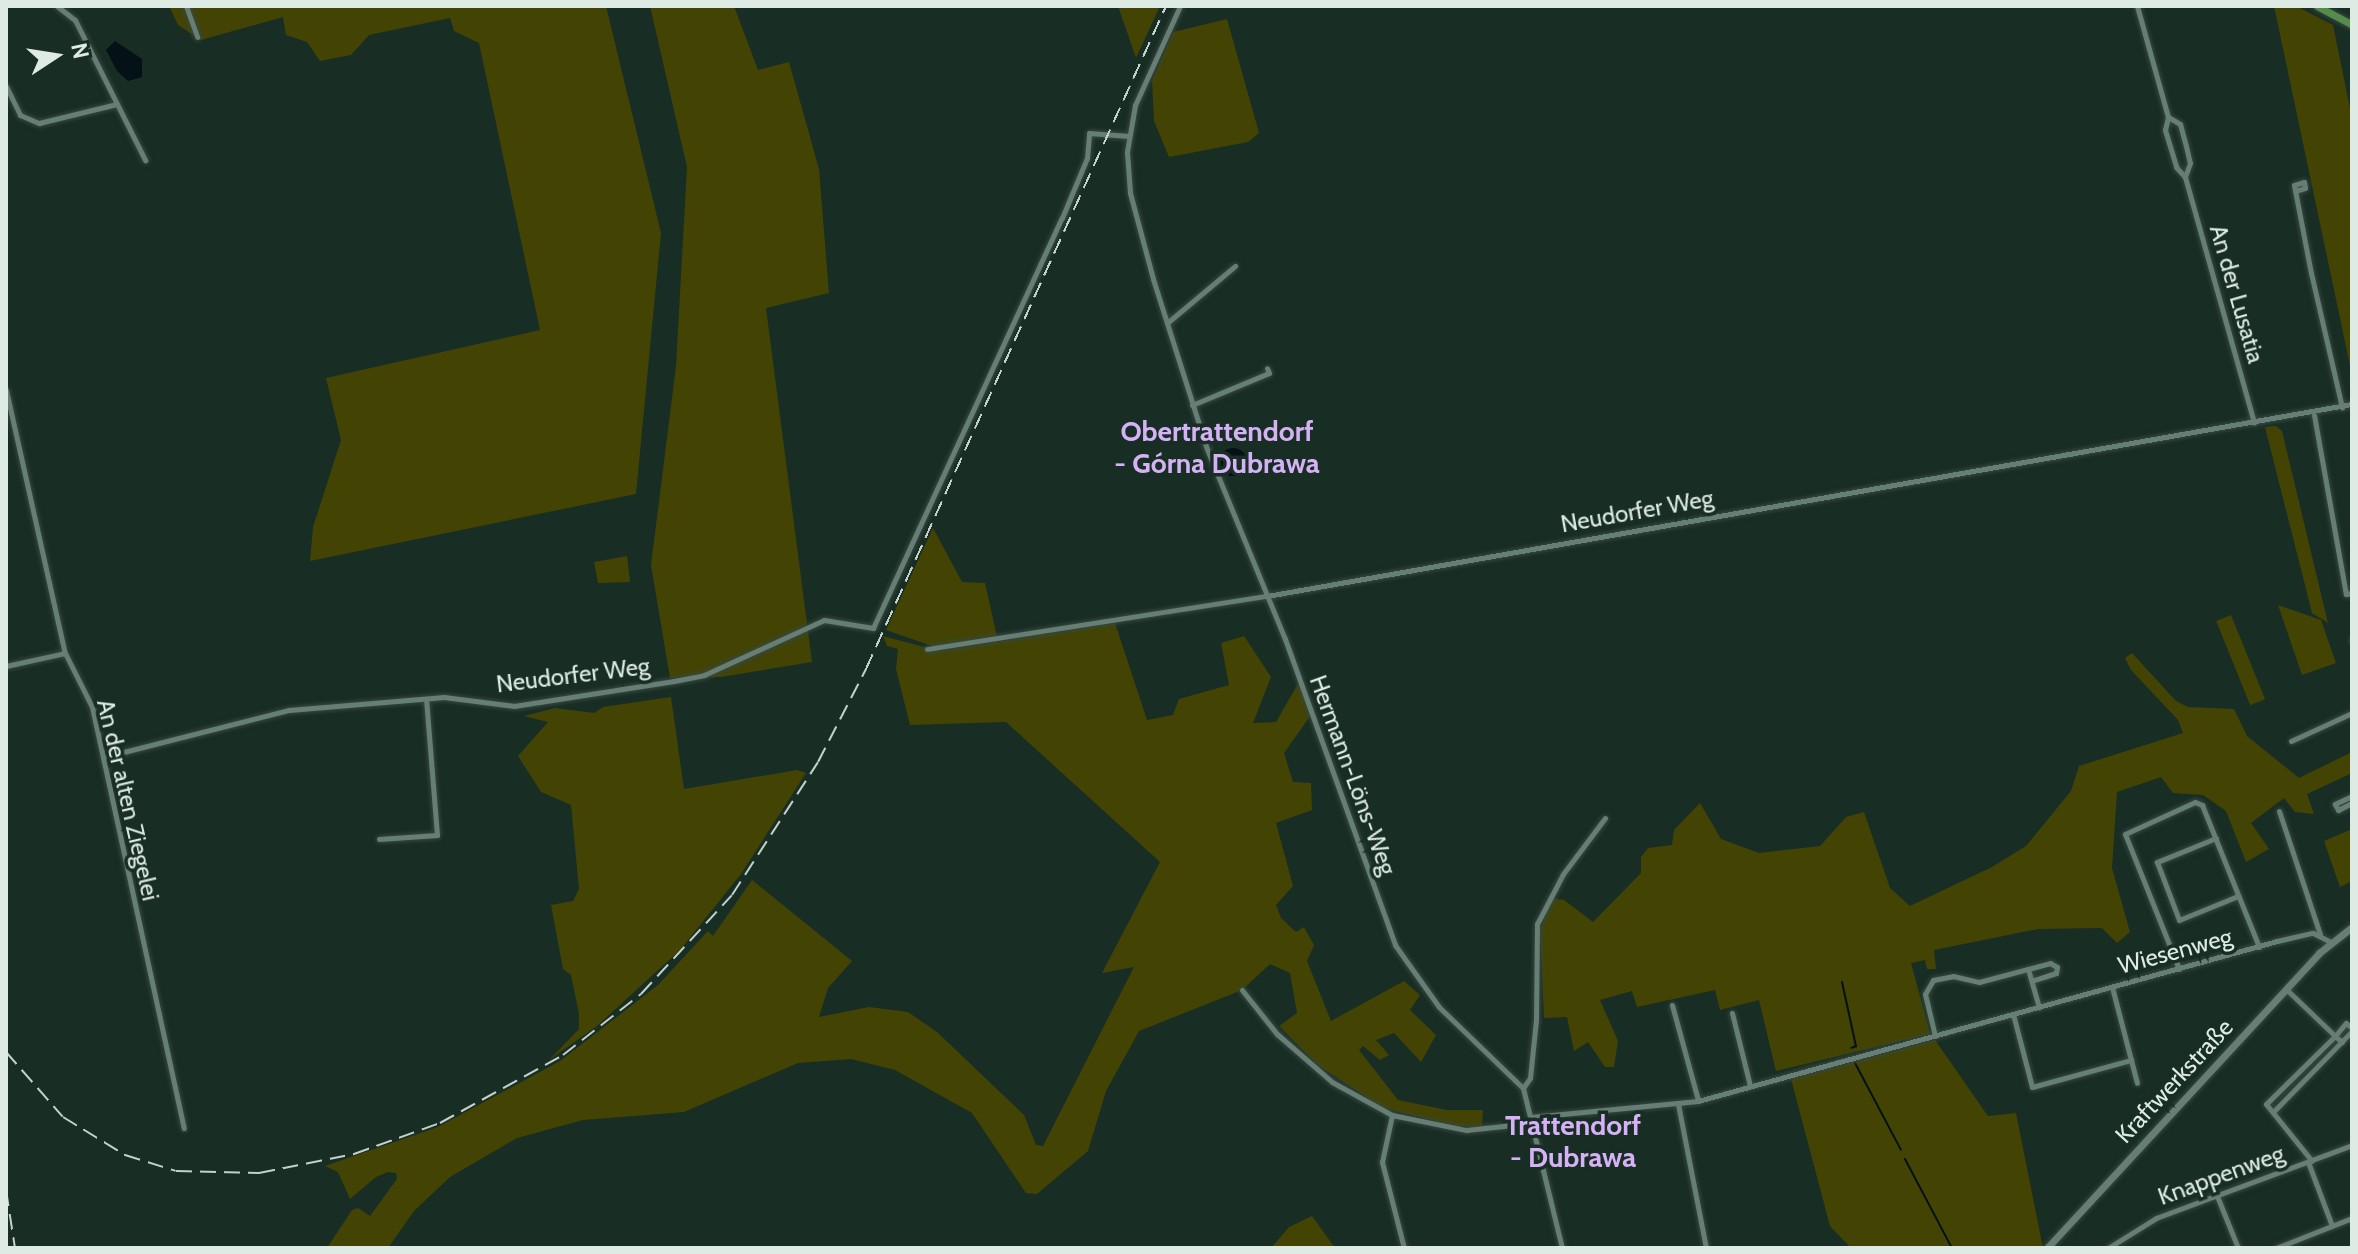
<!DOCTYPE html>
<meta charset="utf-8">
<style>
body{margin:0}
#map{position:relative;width:2358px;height:1254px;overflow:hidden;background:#182d24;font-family:Cabin,sans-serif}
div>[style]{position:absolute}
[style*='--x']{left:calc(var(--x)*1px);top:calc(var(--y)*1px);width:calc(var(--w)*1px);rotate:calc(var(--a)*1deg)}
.green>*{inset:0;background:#434404;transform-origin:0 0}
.water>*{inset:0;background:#041116}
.round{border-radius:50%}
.stream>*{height:2px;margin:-1px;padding:0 1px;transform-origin:1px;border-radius:1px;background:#041116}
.roads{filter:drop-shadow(0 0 2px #374842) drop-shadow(0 0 2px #374842)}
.street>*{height:5px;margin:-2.5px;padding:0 2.5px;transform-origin:2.5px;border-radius:2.5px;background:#677e74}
.secondary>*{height:7px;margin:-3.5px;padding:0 3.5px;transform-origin:3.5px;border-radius:3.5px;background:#677e74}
.primary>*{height:7px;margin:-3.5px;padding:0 3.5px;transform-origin:3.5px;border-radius:3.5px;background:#558c49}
.rail>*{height:2px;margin-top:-1px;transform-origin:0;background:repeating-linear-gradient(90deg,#c2d1ca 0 16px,transparent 0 24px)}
span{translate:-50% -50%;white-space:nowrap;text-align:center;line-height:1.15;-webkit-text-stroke:7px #182d24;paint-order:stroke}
.street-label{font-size:24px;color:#deebe5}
.quarter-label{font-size:28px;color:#d5b2f6;font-weight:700}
.frame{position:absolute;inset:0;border:8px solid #deebe5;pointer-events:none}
.north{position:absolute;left:16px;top:16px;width:80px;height:80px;-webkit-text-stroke:6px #182d24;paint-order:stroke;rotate:78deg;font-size:22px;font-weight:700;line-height:32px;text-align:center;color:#deebe5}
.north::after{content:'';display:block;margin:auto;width:28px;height:36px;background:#deebe5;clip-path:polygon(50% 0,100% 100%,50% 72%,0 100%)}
</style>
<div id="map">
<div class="green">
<i style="clip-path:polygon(169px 6px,606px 6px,661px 233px,636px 494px,310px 561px,313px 527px,341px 440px,326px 378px,540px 330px,479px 43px,454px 31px,450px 18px,369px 35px,351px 55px,320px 61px,307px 42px,286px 35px,283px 17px,201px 40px,178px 25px)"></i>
<i style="clip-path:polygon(650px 6px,734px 6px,758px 70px,789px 62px,819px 169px,829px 293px,766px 308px,812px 662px,721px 677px,670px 678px,651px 565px,676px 366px,687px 167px)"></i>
<i style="clip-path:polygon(1118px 6px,1160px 6px,1136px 58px)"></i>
<i style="clip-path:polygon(2274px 6px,2296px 6px,2333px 25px,2352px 118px,2352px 375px)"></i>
<i style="clip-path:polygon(1227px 19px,1259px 133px,1248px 142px,1169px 157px,1154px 121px,1152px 80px,1173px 32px)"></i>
<i style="clip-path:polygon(2276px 426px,2282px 431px,2328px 623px,2312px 613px,2265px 427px)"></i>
<i style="clip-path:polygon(933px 528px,962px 582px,985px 583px,997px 637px,935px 647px,886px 630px)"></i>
<i style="clip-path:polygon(627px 556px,630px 582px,598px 583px,594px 562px)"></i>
<i style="clip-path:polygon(2278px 605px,2321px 620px,2336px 663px,2302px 675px)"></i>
<i style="left:2231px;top:615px;width:91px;height:16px;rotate:68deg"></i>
<i style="clip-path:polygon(1115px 623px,1147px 720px,1173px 715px,1179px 699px,1229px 685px,1221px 643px,1244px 636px,1271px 677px,1253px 723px,1276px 722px,1299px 682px,1311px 715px,1284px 753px,1293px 782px,1311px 783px,1312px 810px,1276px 823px,1293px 886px,1276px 905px,1281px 918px,1296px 932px,1304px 927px,1314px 945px,1307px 961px,1331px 1021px,1404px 981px,1420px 995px,1410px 1010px,1436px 1035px,1421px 1062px,1394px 1033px,1376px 1040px,1389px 1055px,1380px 1060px,1363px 1046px,1359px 1050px,1398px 1100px,1447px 1110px,1483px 1110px,1482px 1127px,1456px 1126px,1383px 1108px,1319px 1066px,1279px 1026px,1297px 1013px,1290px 973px,1270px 964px,1242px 990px,1139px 1031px,1106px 1091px,1088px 1151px,1037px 1194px,1026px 1193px,972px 1113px,895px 1070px,851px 1059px,798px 1063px,684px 1112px,583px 1120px,517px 1138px,450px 1177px,414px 1211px,388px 1248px,327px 1248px,352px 1210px,358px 1208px,370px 1216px,397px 1179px,396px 1173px,388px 1172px,376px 1177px,350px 1199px,338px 1172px,325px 1166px,438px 1127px,560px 1061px,658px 985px,708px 931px,713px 936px,752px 880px,852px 961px,828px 988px,819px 1017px,869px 1007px,908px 1012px,937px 1032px,1024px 1115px,1036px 1145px,1043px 1146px,1134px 967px,1102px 973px,1160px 862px,1006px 722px,910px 725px,896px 669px,898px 649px,887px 646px,883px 636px,939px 651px)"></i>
<i style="clip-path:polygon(2132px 653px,2176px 701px,2188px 707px,2234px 709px,2247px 736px,2299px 778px,2352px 752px,2352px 773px,2307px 794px,2314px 814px,2295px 812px,2284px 798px,2251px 823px,2269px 849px,2246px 862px,2226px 811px,2203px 795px,2173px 793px,2161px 777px,2117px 792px,2112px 868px,2130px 932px,2117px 943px,2102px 928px,2038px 929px,1934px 950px,1936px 969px,1927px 969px,1925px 960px,1911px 963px,1930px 1034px,1776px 1071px,1759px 1000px,1720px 1010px,1715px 990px,1637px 1007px,1632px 991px,1600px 1000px,1618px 1041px,1614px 1067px,1605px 1067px,1588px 1042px,1574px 1051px,1567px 1017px,1544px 1018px,1540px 930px,1552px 898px,1564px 900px,1593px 922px,1641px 873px,1641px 857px,1648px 848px,1672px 845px,1674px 830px,1700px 803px,1721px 839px,1759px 853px,1820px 846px,1846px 817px,1864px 812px,1890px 888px,1910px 906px,1992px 867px,2026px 846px,2071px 791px,2079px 766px,2183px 733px,2178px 720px,2131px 670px,2125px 658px)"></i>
<i style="clip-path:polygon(671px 697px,684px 789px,797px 770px,806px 773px,741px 874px,680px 950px,597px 1026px,549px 1060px,579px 1029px,579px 1014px,571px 975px,563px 969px,551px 905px,573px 901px,579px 889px,571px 805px,541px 792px,518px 756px,548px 722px,524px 716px,555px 708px,594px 713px,603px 707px)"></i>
<i style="clip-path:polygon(2352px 829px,2352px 881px,2340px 887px,2324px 841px)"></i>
<i style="clip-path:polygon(1935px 1040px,1988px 1116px,2016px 1113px,2043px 1248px,1851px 1248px,1830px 1226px,1791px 1079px)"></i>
<i style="clip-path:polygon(1312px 1216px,1335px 1248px,1271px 1248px,1289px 1227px)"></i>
</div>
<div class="water">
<i style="clip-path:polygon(115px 41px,142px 59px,142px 77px,128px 81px,117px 71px,106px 50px)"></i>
<i class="round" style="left:1219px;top:448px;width:28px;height:28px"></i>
</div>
<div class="stream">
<i style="--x:1842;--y:982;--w:66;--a:77.7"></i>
<i style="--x:1856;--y:1046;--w:5;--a:158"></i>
<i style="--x:1855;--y:1063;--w:98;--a:62.1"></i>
<i style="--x:1905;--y:1159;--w:101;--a:62.2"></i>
</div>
<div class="roads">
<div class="street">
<i style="--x:57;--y:6;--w:23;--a:38"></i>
<i style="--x:75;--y:20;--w:157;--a:63.4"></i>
<i style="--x:186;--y:6;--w:33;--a:70"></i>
<i style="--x:1180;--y:6;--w:109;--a:114.4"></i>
<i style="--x:1135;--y:105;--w:48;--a:99.7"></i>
<i style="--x:1127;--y:152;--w:41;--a:85.8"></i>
<i style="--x:1130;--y:193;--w:89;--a:75"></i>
<i style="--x:1153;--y:279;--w:178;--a:72.4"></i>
<i style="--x:1207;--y:449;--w:205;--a:67.7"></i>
<i style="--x:1285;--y:639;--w:325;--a:70.2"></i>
<i style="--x:1395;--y:945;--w:76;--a:54.6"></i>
<i style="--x:1439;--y:1007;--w:117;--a:44"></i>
<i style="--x:1523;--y:1088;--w:165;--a:76.3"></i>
<i style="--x:2137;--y:6;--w:115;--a:74.4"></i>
<i style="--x:2168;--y:117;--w:13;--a:103"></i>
<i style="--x:2165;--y:130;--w:39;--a:73"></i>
<i style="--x:2176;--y:167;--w:13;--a:48"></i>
<i style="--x:2185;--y:177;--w:255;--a:74.3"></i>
<i style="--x:6;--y:86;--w:32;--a:64"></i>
<i style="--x:20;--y:115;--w:21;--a:23"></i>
<i style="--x:39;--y:123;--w:80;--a:-13.7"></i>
<i style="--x:2168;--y:117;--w:14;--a:30"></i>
<i style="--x:2180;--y:124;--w:23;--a:75"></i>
<i style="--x:2186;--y:146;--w:17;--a:77"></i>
<i style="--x:2190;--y:163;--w:15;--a:110"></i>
<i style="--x:2295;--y:191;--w:10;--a:-17"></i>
<i style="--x:2305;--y:188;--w:6;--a:-99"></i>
<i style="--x:2304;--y:182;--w:10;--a:163"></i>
<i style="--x:2294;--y:185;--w:90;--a:79.1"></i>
<i style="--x:2311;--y:273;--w:138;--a:77"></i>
<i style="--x:1167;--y:323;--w:89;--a:-40"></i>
<i style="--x:6;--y:390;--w:270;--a:77.4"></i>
<i style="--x:65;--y:653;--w:60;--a:63.4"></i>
<i style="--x:92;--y:707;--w:431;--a:77.7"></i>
<i style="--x:1192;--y:405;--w:83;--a:-22.6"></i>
<i style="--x:1269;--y:373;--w:5;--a:-112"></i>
<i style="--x:2314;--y:415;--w:182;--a:79.9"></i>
<i style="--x:2346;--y:594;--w:6;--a:-9"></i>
<i style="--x:2352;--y:640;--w:1;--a:90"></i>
<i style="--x:927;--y:649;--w:344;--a:-8.9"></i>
<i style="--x:1267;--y:596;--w:1102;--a:-10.04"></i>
<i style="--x:6;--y:666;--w:60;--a:-12.4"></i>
<i style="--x:2291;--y:741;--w:67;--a:-24.7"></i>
<i style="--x:104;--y:757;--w:191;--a:-14.3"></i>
<i style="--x:289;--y:710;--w:156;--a:-4.8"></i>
<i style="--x:444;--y:697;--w:71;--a:7.3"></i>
<i style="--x:514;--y:706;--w:162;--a:-8.9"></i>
<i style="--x:674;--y:681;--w:31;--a:-11"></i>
<i style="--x:704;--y:675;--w:132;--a:-24.6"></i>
<i style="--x:824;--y:620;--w:50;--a:9.3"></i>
<i style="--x:873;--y:628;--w:451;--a:-65.3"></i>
<i style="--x:1062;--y:218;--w:65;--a:-67.4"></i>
<i style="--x:1087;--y:158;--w:25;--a:-85"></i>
<i style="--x:1089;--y:133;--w:40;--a:4.3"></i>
<i style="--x:2352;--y:796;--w:19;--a:155"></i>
<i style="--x:2335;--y:804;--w:7;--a:63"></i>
<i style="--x:2338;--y:810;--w:16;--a:-27"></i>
<i style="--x:2279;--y:811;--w:130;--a:71.6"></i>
<i style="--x:2216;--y:838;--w:64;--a:157.9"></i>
<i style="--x:2157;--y:862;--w:62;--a:69.2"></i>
<i style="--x:2179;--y:920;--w:64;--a:-22.1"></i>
<i style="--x:379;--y:839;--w:58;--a:-3.9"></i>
<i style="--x:437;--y:835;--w:136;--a:-94.6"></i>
<i style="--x:2028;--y:969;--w:23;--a:-15"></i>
<i style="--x:2050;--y:963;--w:8;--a:30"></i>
<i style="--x:2057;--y:967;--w:6;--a:99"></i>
<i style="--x:2056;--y:973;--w:25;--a:162"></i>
<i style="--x:2179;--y:969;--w:145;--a:-111.8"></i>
<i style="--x:2125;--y:834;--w:77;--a:-24.6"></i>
<i style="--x:2195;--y:802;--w:8;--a:23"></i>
<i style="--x:2202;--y:805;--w:153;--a:68.1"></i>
<i style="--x:2112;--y:987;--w:99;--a:75.4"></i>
<i style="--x:2286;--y:989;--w:68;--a:43.8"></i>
<i style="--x:2335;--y:1036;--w:97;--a:135.4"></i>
<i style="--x:2266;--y:1104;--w:73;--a:51.1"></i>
<i style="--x:1242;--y:990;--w:56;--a:51.5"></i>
<i style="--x:1277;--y:1034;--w:73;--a:41.1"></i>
<i style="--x:1332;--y:1082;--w:68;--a:28.8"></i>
<i style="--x:1392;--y:1115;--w:76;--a:11.5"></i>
<i style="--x:1466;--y:1130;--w:66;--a:-6.1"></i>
<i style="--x:1672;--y:1005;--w:98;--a:74.7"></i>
<i style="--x:1732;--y:1013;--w:75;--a:76.1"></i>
<i style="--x:2013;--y:1014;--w:75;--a:75.4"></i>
<i style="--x:2032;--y:1087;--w:103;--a:-15.3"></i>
<i style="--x:1935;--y:1036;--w:43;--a:-103.4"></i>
<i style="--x:1925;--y:994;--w:16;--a:-60"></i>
<i style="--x:1933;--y:980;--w:20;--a:-11"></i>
<i style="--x:1953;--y:976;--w:27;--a:13"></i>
<i style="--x:1979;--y:982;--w:51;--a:-14.9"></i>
<i style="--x:2028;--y:969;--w:40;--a:74"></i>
<i style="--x:2342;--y:1042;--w:9;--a:-139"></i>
<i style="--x:2335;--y:1036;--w:17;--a:-50"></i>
<i style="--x:2346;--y:1023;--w:8;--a:40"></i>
<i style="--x:1523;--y:1088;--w:12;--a:-55"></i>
<i style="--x:1530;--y:1078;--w:58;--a:-84.1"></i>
<i style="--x:1536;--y:1020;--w:96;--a:-89.4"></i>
<i style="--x:1537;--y:924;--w:56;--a:-62.5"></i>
<i style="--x:1563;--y:874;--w:70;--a:-53.1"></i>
<i style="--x:1678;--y:1104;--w:147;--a:79"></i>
<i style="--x:2273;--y:1112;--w:113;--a:-45.7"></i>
<i style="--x:1392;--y:1115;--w:48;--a:102"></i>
<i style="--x:1382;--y:1162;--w:89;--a:75.7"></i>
<i style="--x:1531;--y:1117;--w:168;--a:-5.5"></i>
<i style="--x:1698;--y:1101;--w:601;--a:-15.45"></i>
<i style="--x:2277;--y:941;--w:37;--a:-13"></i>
<i style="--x:2313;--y:933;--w:20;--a:27"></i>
<i style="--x:2308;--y:1162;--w:68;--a:69.4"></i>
<i style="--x:2217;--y:1196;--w:56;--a:68"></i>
<i style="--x:2108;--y:1248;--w:57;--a:-32"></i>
<i style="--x:2156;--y:1218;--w:209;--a:-20.4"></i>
<i style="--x:2276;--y:1248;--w:82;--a:-21.5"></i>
</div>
<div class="secondary">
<i style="--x:2047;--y:1248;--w:401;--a:-47.3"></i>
<i style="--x:2319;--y:953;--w:42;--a:-38.2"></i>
</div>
<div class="primary">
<i style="--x:2317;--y:6;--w:40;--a:28"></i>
</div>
</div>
<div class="rail">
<i style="--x:6;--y:1052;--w:86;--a:48.8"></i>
<i style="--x:63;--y:1117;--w:73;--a:31.5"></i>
<i style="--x:125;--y:1155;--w:53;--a:17.4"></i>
<i style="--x:176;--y:1171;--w:83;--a:1.4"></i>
<i style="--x:259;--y:1173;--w:97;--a:-11.3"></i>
<i style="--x:354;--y:1154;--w:91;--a:-19.8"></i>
<i style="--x:440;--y:1123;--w:141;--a:-28.9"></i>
<i style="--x:563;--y:1055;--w:99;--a:-38"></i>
<i style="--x:641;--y:994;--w:134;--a:-47.4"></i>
<i style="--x:732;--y:895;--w:158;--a:-57.1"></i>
<i style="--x:818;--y:762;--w:105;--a:-62.7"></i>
<i style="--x:866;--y:669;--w:728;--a:-65.65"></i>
<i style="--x:6;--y:1190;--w:59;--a:81.2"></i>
</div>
<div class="street-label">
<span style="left:2237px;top:294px;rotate:74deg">An der Lusatia</span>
<span style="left:1637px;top:511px;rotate:-10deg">Neudorfer Weg</span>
<span style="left:573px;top:675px;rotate:-7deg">Neudorfer Weg</span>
<span style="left:1353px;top:775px;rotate:70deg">Hermann-Löns-Weg</span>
<span style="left:128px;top:800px;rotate:77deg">An der alten Ziegelei</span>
<span style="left:2175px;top:951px;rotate:-15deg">Wiesenweg</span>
<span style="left:2174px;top:1081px;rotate:-47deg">Kraftwerkstraße</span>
<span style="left:2221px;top:1175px;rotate:-20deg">Knappenweg</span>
</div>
<div class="quarter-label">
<span style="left:1217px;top:447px">Obertrattendorf<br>- Górna Dubrawa</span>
<span style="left:1573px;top:1141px">Trattendorf<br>- Dubrawa</span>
</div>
<div class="frame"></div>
<div class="north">N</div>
</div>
